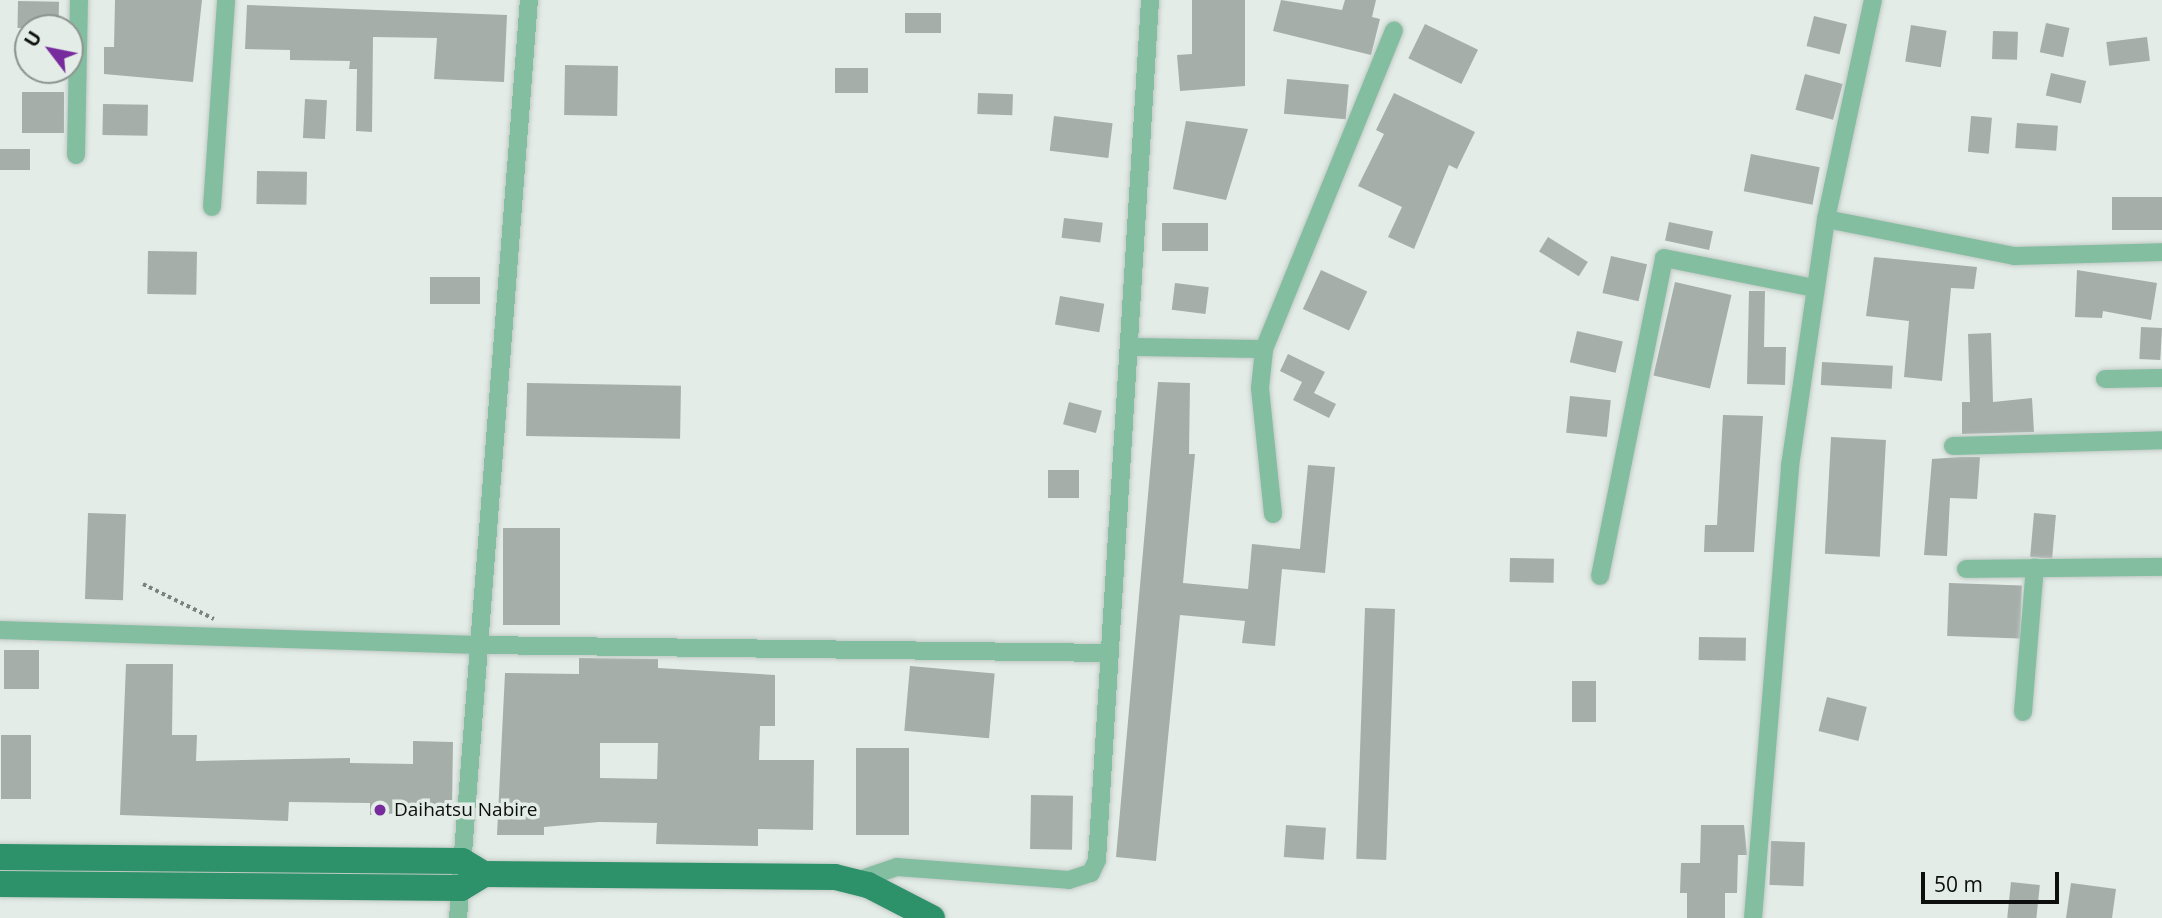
<!DOCTYPE html>
<style>
body{margin:0}
#map{position:relative;width:2162px;height:918px;overflow:hidden;background:#e3ece7;font-family:"Open Sans",sans-serif}
div>[style]{position:absolute}
[style*='--x']{left:calc(var(--x)*1px);top:calc(var(--y)*1px);width:calc(var(--w)*1px);rotate:calc(var(--a)*1deg)}
.building>*{inset:0;background:#a6aeaa;transform-origin:0 0}
.path>*{height:3.5px;margin-top:-1.75px;transform-origin:0;background:repeating-linear-gradient(90deg,#7c827f 0 3.5px,transparent 0 7px)}
.roads{filter:drop-shadow(0 0 2px #c1c9c4) drop-shadow(0 0 2px #c1c9c4)}
.street>*{height:18px;margin:-9px;padding:0 9px;transform-origin:9px;border-radius:9px;background:#84bea1}
.primary>*{height:26px;margin:-13px;padding:0 13px;transform-origin:13px;border-radius:13px;background:#2d926a}
.dots>*{width:19px;height:19px;translate:-50% -50%;box-sizing:border-box;border:4px solid #e3ece7;border-radius:50%}
span{translate:-50% -50%;white-space:nowrap;text-align:center;line-height:1.15;-webkit-text-stroke:7px #e3ece7;paint-order:stroke}
.poi-label{font-size:19px;color:#0c0f0d}
.left{translate:0 -50%;text-align:left}
.north{position:absolute;left:14px;top:14px;width:70px;height:70px;box-sizing:border-box;background:#e3ece7;border:2px solid #8d9490;border-radius:50%;rotate:302deg;font-size:19px;font-weight:700;line-height:28px;text-align:center;color:#0c0f0d}
.north::after{content:'';display:block;margin:auto;width:24px;height:32px;background:#782b9c;clip-path:polygon(50% 0,100% 100%,50% 72%,0 100%)}
.scale{position:absolute;left:1921px;top:872px;width:138px;height:32px;box-sizing:border-box;border:4px solid #0c0f0d;border-top:0;padding-left:9px;font-size:21px;line-height:24px;white-space:nowrap;color:#0c0f0d;-webkit-text-stroke:5px #e3ece7;paint-order:stroke}
</style>
<div id="map">
<div class="building">
<i style="clip-path:polygon(115px 0,202px 0,193px 82px,104px 74px,104px 47px,114px 47px)"></i>
<i style="clip-path:polygon(1192px 0,1245px 0,1245px 86px,1180px 91px,1177px 55px,1192px 54px)"></i>
<i style="clip-path:polygon(1281px 0,1342px 10px,1345px 0,1376px 0,1372px 17px,1380px 19px,1371px 55px,1273px 31px)"></i>
<i style="left:18px;top:1px;width:41px;height:27px;rotate:1deg"></i>
<i style="clip-path:polygon(247px 5px,507px 15px,504px 82px,434px 79px,437px 38px,373px 37px,372px 132px,356px 131px,357px 69px,349px 69px,350px 61px,290px 60px,290px 50px,245px 49px)"></i>
<i style="left:905px;top:13px;width:36px;height:20px"></i>
<i style="left:1814px;top:16px;width:34px;height:31px;rotate:14deg"></i>
<i style="left:2046px;top:23px;width:24px;height:30px;rotate:12deg"></i>
<i style="left:1425px;top:24px;width:59px;height:38px;rotate:26deg"></i>
<i style="left:1911px;top:25px;width:36px;height:37px;rotate:9deg"></i>
<i style="left:1993px;top:31px;width:25px;height:28px;rotate:2deg"></i>
<i style="left:2147px;top:37px;width:24px;height:41px;rotate:83deg"></i>
<i style="left:565px;top:65px;width:53px;height:50px;rotate:1deg"></i>
<i style="left:835px;top:68px;width:33px;height:25px"></i>
<i style="left:2051px;top:73px;width:36px;height:23px;rotate:13deg"></i>
<i style="left:1805px;top:74px;width:39px;height:37px;rotate:15deg"></i>
<i style="left:1287px;top:79px;width:62px;height:35px;rotate:5deg"></i>
<i style="left:22px;top:92px;width:42px;height:41px"></i>
<i style="left:978px;top:93px;width:35px;height:21px;rotate:2deg"></i>
<i style="clip-path:polygon(1394px 93px,1475px 132px,1457px 169px,1449px 165px,1414px 249px,1388px 237px,1402px 207px,1358px 186px,1384px 134px,1376px 130px)"></i>
<i style="left:305px;top:99px;width:22px;height:39px;rotate:3deg"></i>
<i style="left:103px;top:104px;width:45px;height:31px;rotate:1deg"></i>
<i style="left:1054px;top:116px;width:59px;height:35px;rotate:7deg"></i>
<i style="left:1971px;top:116px;width:21px;height:36px;rotate:5deg"></i>
<i style="clip-path:polygon(1186px 121px,1248px 129px,1226px 200px,1173px 189px)"></i>
<i style="left:2017px;top:123px;width:41px;height:25px;rotate:4deg"></i>
<i style="left:0;top:149px;width:30px;height:21px"></i>
<i style="left:1751px;top:154px;width:70px;height:38px;rotate:11deg"></i>
<i style="left:257px;top:171px;width:50px;height:33px;rotate:1deg"></i>
<i style="left:2162px;top:197px;width:33px;height:50px;rotate:90deg"></i>
<i style="left:1064px;top:218px;width:39px;height:20px;rotate:7deg"></i>
<i style="left:1669px;top:222px;width:45px;height:19px;rotate:12deg"></i>
<i style="left:1162px;top:223px;width:46px;height:28px"></i>
<i style="left:1548px;top:237px;width:47px;height:17px;rotate:32deg"></i>
<i style="left:148px;top:251px;width:49px;height:43px;rotate:1deg"></i>
<i style="left:1611px;top:256px;width:37px;height:38px;rotate:13deg"></i>
<i style="clip-path:polygon(1874px 257px,1977px 267px,1974px 289px,1951px 288px,1942px 381px,1904px 377px,1909px 321px,1866px 316px)"></i>
<i style="left:1321px;top:270px;width:51px;height:43px;rotate:25deg"></i>
<i style="clip-path:polygon(2077px 270px,2157px 283px,2151px 320px,2103px 311px,2102px 318px,2075px 317px)"></i>
<i style="left:430px;top:277px;width:50px;height:27px"></i>
<i style="left:1675px;top:282px;width:58px;height:96px;rotate:13deg"></i>
<i style="left:1175px;top:283px;width:34px;height:27px;rotate:7deg"></i>
<i style="clip-path:polygon(1749px 291px,1765px 291px,1764px 347px,1786px 347px,1785px 385px,1747px 384px)"></i>
<i style="left:1060px;top:296px;width:45px;height:29px;rotate:10deg"></i>
<i style="left:2141px;top:327px;width:21px;height:32px;rotate:3deg"></i>
<i style="left:1577px;top:331px;width:47px;height:32px;rotate:13deg"></i>
<i style="clip-path:polygon(1991px 333px,1993px 402px,2032px 398px,2034px 432px,1962px 434px,1962px 402px,1970px 402px,1968px 334px)"></i>
<i style="clip-path:polygon(1288px 354px,1325px 372px,1314px 393px,1336px 404px,1329px 418px,1293px 400px,1302px 382px,1280px 371px)"></i>
<i style="left:1822px;top:362px;width:71px;height:23px;rotate:3deg"></i>
<i style="clip-path:polygon(1158px 382px,1190px 383px,1189px 454px,1195px 454px,1183px 583px,1248px 589px,1252px 544px,1300px 549px,1308px 465px,1335px 467px,1325px 573px,1282px 569px,1275px 646px,1242px 643px,1245px 621px,1180px 615px,1156px 861px,1116px 857px)"></i>
<i style="left:527px;top:383px;width:154px;height:53px;rotate:1deg"></i>
<i style="left:1570px;top:396px;width:41px;height:37px;rotate:6deg"></i>
<i style="left:1069px;top:402px;width:34px;height:23px;rotate:15deg"></i>
<i style="clip-path:polygon(1723px 415px,1763px 416px,1754px 552px,1704px 552px,1705px 525px,1717px 525px)"></i>
<i style="left:1831px;top:437px;width:55px;height:117px;rotate:3deg"></i>
<i style="clip-path:polygon(1961px 457px,1980px 457px,1977px 499px,1950px 498px,1947px 556px,1924px 555px,1932px 459px)"></i>
<i style="left:1048px;top:470px;width:31px;height:28px"></i>
<i style="left:88px;top:513px;width:38px;height:86px;rotate:2deg"></i>
<i style="left:2034px;top:513px;width:22px;height:44px;rotate:5deg"></i>
<i style="left:503px;top:528px;width:57px;height:97px"></i>
<i style="left:1510px;top:558px;width:44px;height:24px;rotate:1deg"></i>
<i style="left:1949px;top:583px;width:73px;height:53px;rotate:2deg"></i>
<i style="left:1365px;top:608px;width:30px;height:251px;rotate:2deg"></i>
<i style="left:1699px;top:637px;width:47px;height:23px;rotate:1deg"></i>
<i style="left:4px;top:650px;width:35px;height:39px"></i>
<i style="clip-path:polygon(evenodd,579px 658px,658px 659px,658px 668px,775px 675px,775px 726px,760px 726px,759px 760px,814px 760px,813px 830px,758px 829px,758px 846px,656px 844px,657px 823px,599px 822px,544px 827px,544px 835px,497px 835px,505px 673px,579px 674px,579px 658px,600px 743px,658px 743px,657px 779px,600px 778px,600px 743px)"></i>
<i style="clip-path:polygon(126px 664px,173px 664px,172px 735px,197px 735px,196px 761px,350px 758px,350px 763px,413px 764px,413px 741px,453px 742px,452px 810px,370px 815px,370px 803px,289px 802px,288px 821px,120px 815px)"></i>
<i style="left:910px;top:666px;width:85px;height:65px;rotate:5deg"></i>
<i style="left:1572px;top:681px;width:24px;height:41px"></i>
<i style="left:1827px;top:697px;width:41px;height:35px;rotate:14deg"></i>
<i style="left:1px;top:735px;width:30px;height:64px"></i>
<i style="left:856px;top:748px;width:53px;height:87px"></i>
<i style="left:1031px;top:795px;width:42px;height:54px;rotate:1deg"></i>
<i style="left:1286px;top:825px;width:40px;height:32px;rotate:4deg"></i>
<i style="clip-path:polygon(1701px 825px,1744px 825px,1747px 855px,1738px 855px,1737px 893px,1725px 893px,1725px 918px,1687px 918px,1687px 893px,1680px 893px,1681px 863px,1700px 863px)"></i>
<i style="left:1771px;top:841px;width:34px;height:44px;rotate:2deg"></i>
<i style="left:2011px;top:882px;width:29px;height:36px;rotate:6deg"></i>
<i style="clip-path:polygon(2071px 883px,2116px 889px,2112px 918px,2066px 918px)"></i>
</div>
<div class="path">
<i style="--x:143;--y:584;--w:79;--a:26.2"></i>
</div>
<div class="roads">
<div class="street">
<i style="--x:76;--y:155;--w:155;--a:-88.9"></i>
<i style="--x:212;--y:207;--w:207;--a:-86.1"></i>
<i style="--x:1826;--y:219;--w:224;--a:-77.9"></i>
<i style="--x:1130;--y:347;--w:134;--a:0.9"></i>
<i style="--x:2105;--y:379;--w:57;--a:-1"></i>
<i style="--x:1953;--y:446;--w:209;--a:-1.6"></i>
<i style="--x:1273;--y:514;--w:127;--a:-95.9"></i>
<i style="--x:1260;--y:388;--w:39;--a:-84"></i>
<i style="--x:1264;--y:349;--w:344;--a:-67.8"></i>
<i style="--x:1966;--y:569;--w:196;--a:-0.6"></i>
<i style="--x:1600;--y:576;--w:324;--a:-78.6"></i>
<i style="--x:1664;--y:258;--w:153;--a:11.3"></i>
<i style="--x:0;--y:630;--w:477;--a:1.8"></i>
<i style="--x:477;--y:645;--w:633;--a:0.72"></i>
<i style="--x:2023;--y:712;--w:145;--a:-85.3"></i>
<i style="--x:856;--y:881;--w:43;--a:-18.9"></i>
<i style="--x:897;--y:867;--w:172;--a:4.3"></i>
<i style="--x:1069;--y:880;--w:23;--a:-18"></i>
<i style="--x:1091;--y:873;--w:14;--a:-65"></i>
<i style="--x:1097;--y:860;--w:862;--a:-86.47"></i>
<i style="--x:458;--y:918;--w:921;--a:-85.58"></i>
<i style="--x:1753;--y:918;--w:454;--a:-85.3"></i>
<i style="--x:1790;--y:466;--w:250;--a:-81.7"></i>
<i style="--x:1826;--y:219;--w:192;--a:11.1"></i>
<i style="--x:2014;--y:256;--w:148;--a:-1.5"></i>
</div>
<div class="primary">
<i style="--x:0;--y:857;--w:462;--a:0.5"></i>
<i style="--x:462;--y:861;--w:26;--a:31"></i>
<i style="--x:0;--y:884;--w:461;--a:0.5"></i>
<i style="--x:461;--y:888;--w:27;--a:-31"></i>
<i style="--x:484;--y:874;--w:351;--a:0.5"></i>
<i style="--x:835;--y:877;--w:34;--a:14"></i>
<i style="--x:868;--y:885;--w:72;--a:27.3"></i>
</div>
</div>
<div class="dots">
<i style="left:380px;top:810px;background:#782b9c"></i>
</div>
<div class="poi-label">
<span class="left" style="left:394px;top:810px">Daihatsu Nabire</span>
</div>
<div class="north">U</div>
<div class="scale">50 m</div>
</div>
